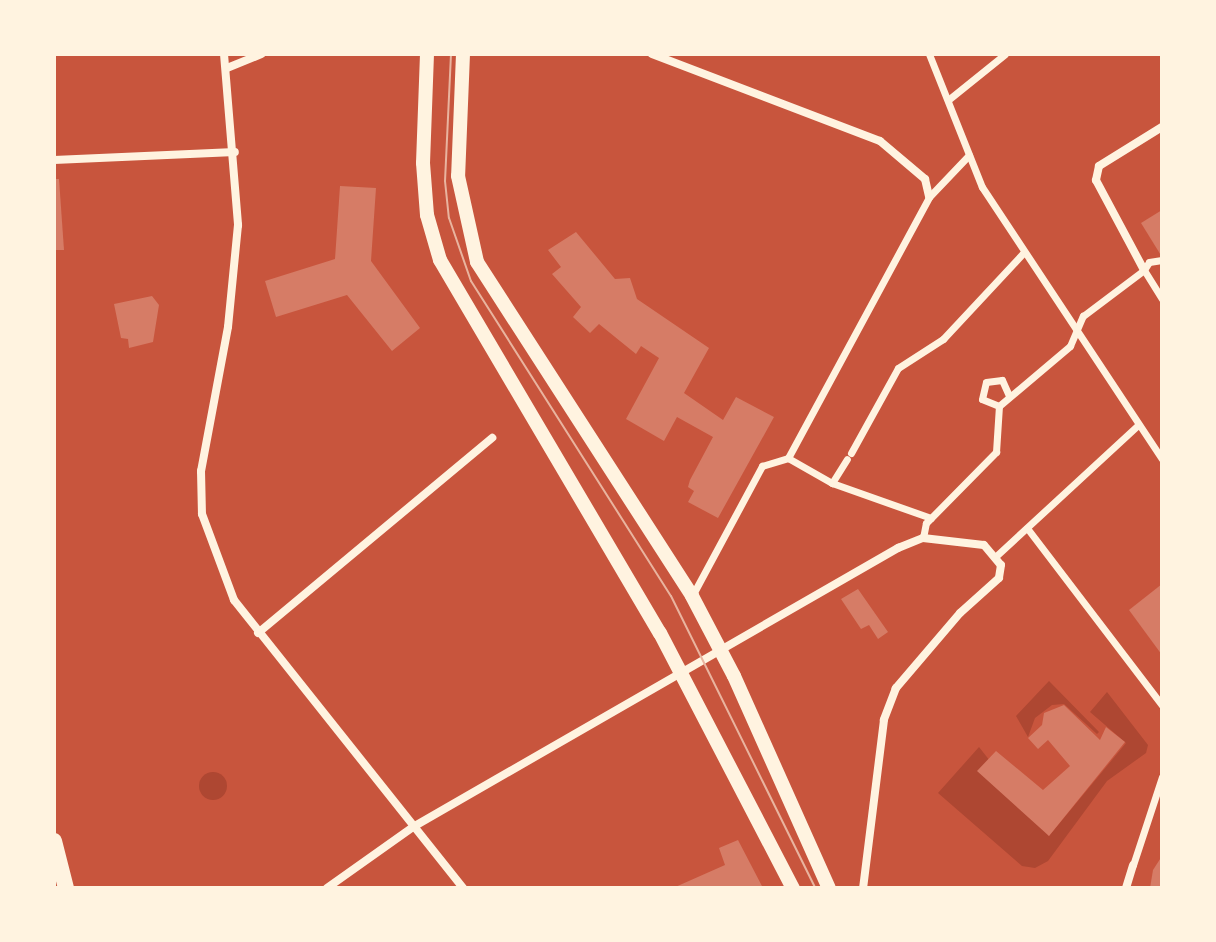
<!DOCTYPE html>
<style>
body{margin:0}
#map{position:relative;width:1216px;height:942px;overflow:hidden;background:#c8553d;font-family:"Exo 2",sans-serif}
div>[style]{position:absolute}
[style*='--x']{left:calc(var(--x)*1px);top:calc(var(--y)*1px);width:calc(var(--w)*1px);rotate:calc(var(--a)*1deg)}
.green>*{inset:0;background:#ae4732}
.round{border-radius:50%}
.building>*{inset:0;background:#d67c66}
.pedestrian>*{height:7px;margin:-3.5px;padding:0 3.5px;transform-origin:3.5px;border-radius:3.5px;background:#fff3e0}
.minor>*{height:8px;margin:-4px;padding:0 4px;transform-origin:4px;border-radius:4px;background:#fff3e0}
.tertiary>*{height:14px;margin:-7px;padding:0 7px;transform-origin:7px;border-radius:7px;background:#fff3e0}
.secondary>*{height:16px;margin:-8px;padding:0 8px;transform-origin:8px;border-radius:8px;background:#fff3e0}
.tram>*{height:2px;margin:-1px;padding:0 1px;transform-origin:1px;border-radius:1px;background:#e9b49f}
span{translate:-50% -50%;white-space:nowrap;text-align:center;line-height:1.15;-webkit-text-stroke:8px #fff3e0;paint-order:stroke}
.frame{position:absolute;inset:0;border:56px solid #fff3e0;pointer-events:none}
</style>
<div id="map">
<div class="green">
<i style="clip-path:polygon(1049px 681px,1099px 732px,1097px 734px,1064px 704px,1052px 705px,1035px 718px,1028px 737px,1016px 716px)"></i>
<i style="clip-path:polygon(1107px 692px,1148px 745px,1146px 753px,1107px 781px,1048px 861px,1035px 868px,1022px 866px,938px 793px,979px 747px,1049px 836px,1126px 743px,1090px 712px)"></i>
<i class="round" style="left:199px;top:772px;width:28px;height:28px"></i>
</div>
<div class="building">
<i style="clip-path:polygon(54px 179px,59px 179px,64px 250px,54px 250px)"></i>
<i style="clip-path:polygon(340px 186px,376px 188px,371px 261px,420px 328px,392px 351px,347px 295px,276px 317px,265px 281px,335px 259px)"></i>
<i style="clip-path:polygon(1162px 210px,1162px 257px,1141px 223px)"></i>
<i style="clip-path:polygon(576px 232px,615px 279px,630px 278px,637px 299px,709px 348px,684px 393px,723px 420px,736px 397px,774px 417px,718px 518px,688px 502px,694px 491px,688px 487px,690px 480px,713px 437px,677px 417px,664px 441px,626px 419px,659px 358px,641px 346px,636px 354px,599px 324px,590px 333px,573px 317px,581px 307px,552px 274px,561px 267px,548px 250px)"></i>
<i style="clip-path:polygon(152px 296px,159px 305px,153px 342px,129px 348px,128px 339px,121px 338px,114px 304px)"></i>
<i style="clip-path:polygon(1162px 584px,1162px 655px,1129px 610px)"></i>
<i style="clip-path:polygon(858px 589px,888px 632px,878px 639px,869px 625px,861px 629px,841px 599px)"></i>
<i style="clip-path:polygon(1064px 705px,1100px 740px,1106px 727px,1125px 742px,1049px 836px,977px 771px,996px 751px,1043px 790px,1070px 766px,1048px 740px,1038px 749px,1028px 738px,1042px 725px,1044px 713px)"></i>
<i style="clip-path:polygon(738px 840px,763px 888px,673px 888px,725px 865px,719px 848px)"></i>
<i style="clip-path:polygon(1162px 856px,1162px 888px,1150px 888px,1153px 870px)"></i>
</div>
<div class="pedestrian">
<i style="--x:929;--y:54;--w:143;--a:68.3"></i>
<i style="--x:982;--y:187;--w:326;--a:56.5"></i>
<i style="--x:948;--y:100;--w:73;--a:-38.9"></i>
<i style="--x:1144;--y:270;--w:9;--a:-58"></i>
<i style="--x:1149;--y:262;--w:13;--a:-9"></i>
<i style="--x:999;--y:406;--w:18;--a:-158"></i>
<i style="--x:982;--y:399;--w:17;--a:-77"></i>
<i style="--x:986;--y:382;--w:16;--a:-7"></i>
<i style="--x:1002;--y:380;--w:17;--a:66"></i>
<i style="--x:851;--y:453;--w:97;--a:-61.1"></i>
<i style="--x:898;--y:368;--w:54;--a:-32.8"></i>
<i style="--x:943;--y:339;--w:119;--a:-47"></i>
<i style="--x:788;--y:458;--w:51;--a:29.6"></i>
<i style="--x:832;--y:483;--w:28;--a:-58"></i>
<i style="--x:832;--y:483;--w:105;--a:19.5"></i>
<i style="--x:1027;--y:528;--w:223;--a:52.7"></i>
<i style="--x:923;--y:538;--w:15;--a:-79"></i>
<i style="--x:926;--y:523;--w:100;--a:-45.4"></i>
<i style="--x:996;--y:452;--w:46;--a:-86.3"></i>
<i style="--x:999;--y:406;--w:93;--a:-40.2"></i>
<i style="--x:1070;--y:346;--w:33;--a:-67"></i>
<i style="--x:1083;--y:316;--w:76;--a:-37"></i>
<i style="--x:1144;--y:270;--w:34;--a:58"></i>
<i style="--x:995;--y:557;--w:195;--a:-42.7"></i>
<i style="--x:692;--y:596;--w:148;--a:-61.7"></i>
<i style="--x:762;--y:466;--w:27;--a:-17"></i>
<i style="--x:788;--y:458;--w:297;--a:-61.6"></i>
<i style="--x:929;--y:197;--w:58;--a:-46.4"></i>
<i style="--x:1133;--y:865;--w:93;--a:-71.8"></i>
</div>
<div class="minor">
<i style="--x:224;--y:54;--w:172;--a:85.3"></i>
<i style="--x:238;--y:225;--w:102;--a:95.6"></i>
<i style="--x:228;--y:327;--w:147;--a:100.6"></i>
<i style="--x:201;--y:471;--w:43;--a:88.7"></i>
<i style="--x:202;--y:514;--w:92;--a:69.6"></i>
<i style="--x:234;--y:600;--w:368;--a:51.5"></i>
<i style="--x:652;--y:54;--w:244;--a:20.9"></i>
<i style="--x:880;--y:141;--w:59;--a:40.2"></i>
<i style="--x:925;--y:179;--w:18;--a:77"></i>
<i style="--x:227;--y:68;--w:37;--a:-22"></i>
<i style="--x:54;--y:160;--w:181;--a:-2.5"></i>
<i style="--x:1144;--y:270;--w:102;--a:-118.1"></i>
<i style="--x:1096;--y:180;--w:14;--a:-78"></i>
<i style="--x:1099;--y:166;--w:74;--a:-31.8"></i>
<i style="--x:258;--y:633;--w:305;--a:-39.8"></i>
<i style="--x:327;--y:888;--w:105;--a:-35.3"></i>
<i style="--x:413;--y:827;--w:560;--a:-29.91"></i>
<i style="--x:898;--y:548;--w:27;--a:-22"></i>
<i style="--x:923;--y:538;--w:61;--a:6.5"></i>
<i style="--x:984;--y:545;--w:26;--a:50"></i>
<i style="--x:1001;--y:565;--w:13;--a:99"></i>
<i style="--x:999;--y:578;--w:52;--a:138.1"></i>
<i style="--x:960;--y:613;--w:99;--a:130.5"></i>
<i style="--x:896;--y:688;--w:34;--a:111"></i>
<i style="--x:884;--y:720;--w:169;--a:97.1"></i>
<i style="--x:1126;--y:888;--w:24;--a:-73"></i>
</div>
<div class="tertiary">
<i style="--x:427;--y:54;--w:109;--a:92.1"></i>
<i style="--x:423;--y:163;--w:52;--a:85.6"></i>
<i style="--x:427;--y:215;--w:47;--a:73.9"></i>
<i style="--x:440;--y:260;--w:433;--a:59.5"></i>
<i style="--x:660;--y:633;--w:288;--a:62.5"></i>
<i style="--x:463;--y:54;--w:122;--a:92.3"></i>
<i style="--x:458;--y:176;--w:88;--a:77.5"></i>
<i style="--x:477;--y:262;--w:397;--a:57.2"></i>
<i style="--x:692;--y:596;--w:90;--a:62.3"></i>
<i style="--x:734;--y:676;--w:232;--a:65.9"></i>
</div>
<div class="secondary">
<i style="--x:54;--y:841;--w:49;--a:75.7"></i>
</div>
<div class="tram">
<i style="--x:451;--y:54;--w:127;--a:92.7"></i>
<i style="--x:445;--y:181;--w:37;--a:84"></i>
<i style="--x:449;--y:218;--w:67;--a:70.8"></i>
<i style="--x:471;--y:281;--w:373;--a:57.6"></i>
<i style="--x:671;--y:596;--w:326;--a:63.7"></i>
</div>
<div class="frame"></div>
</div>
